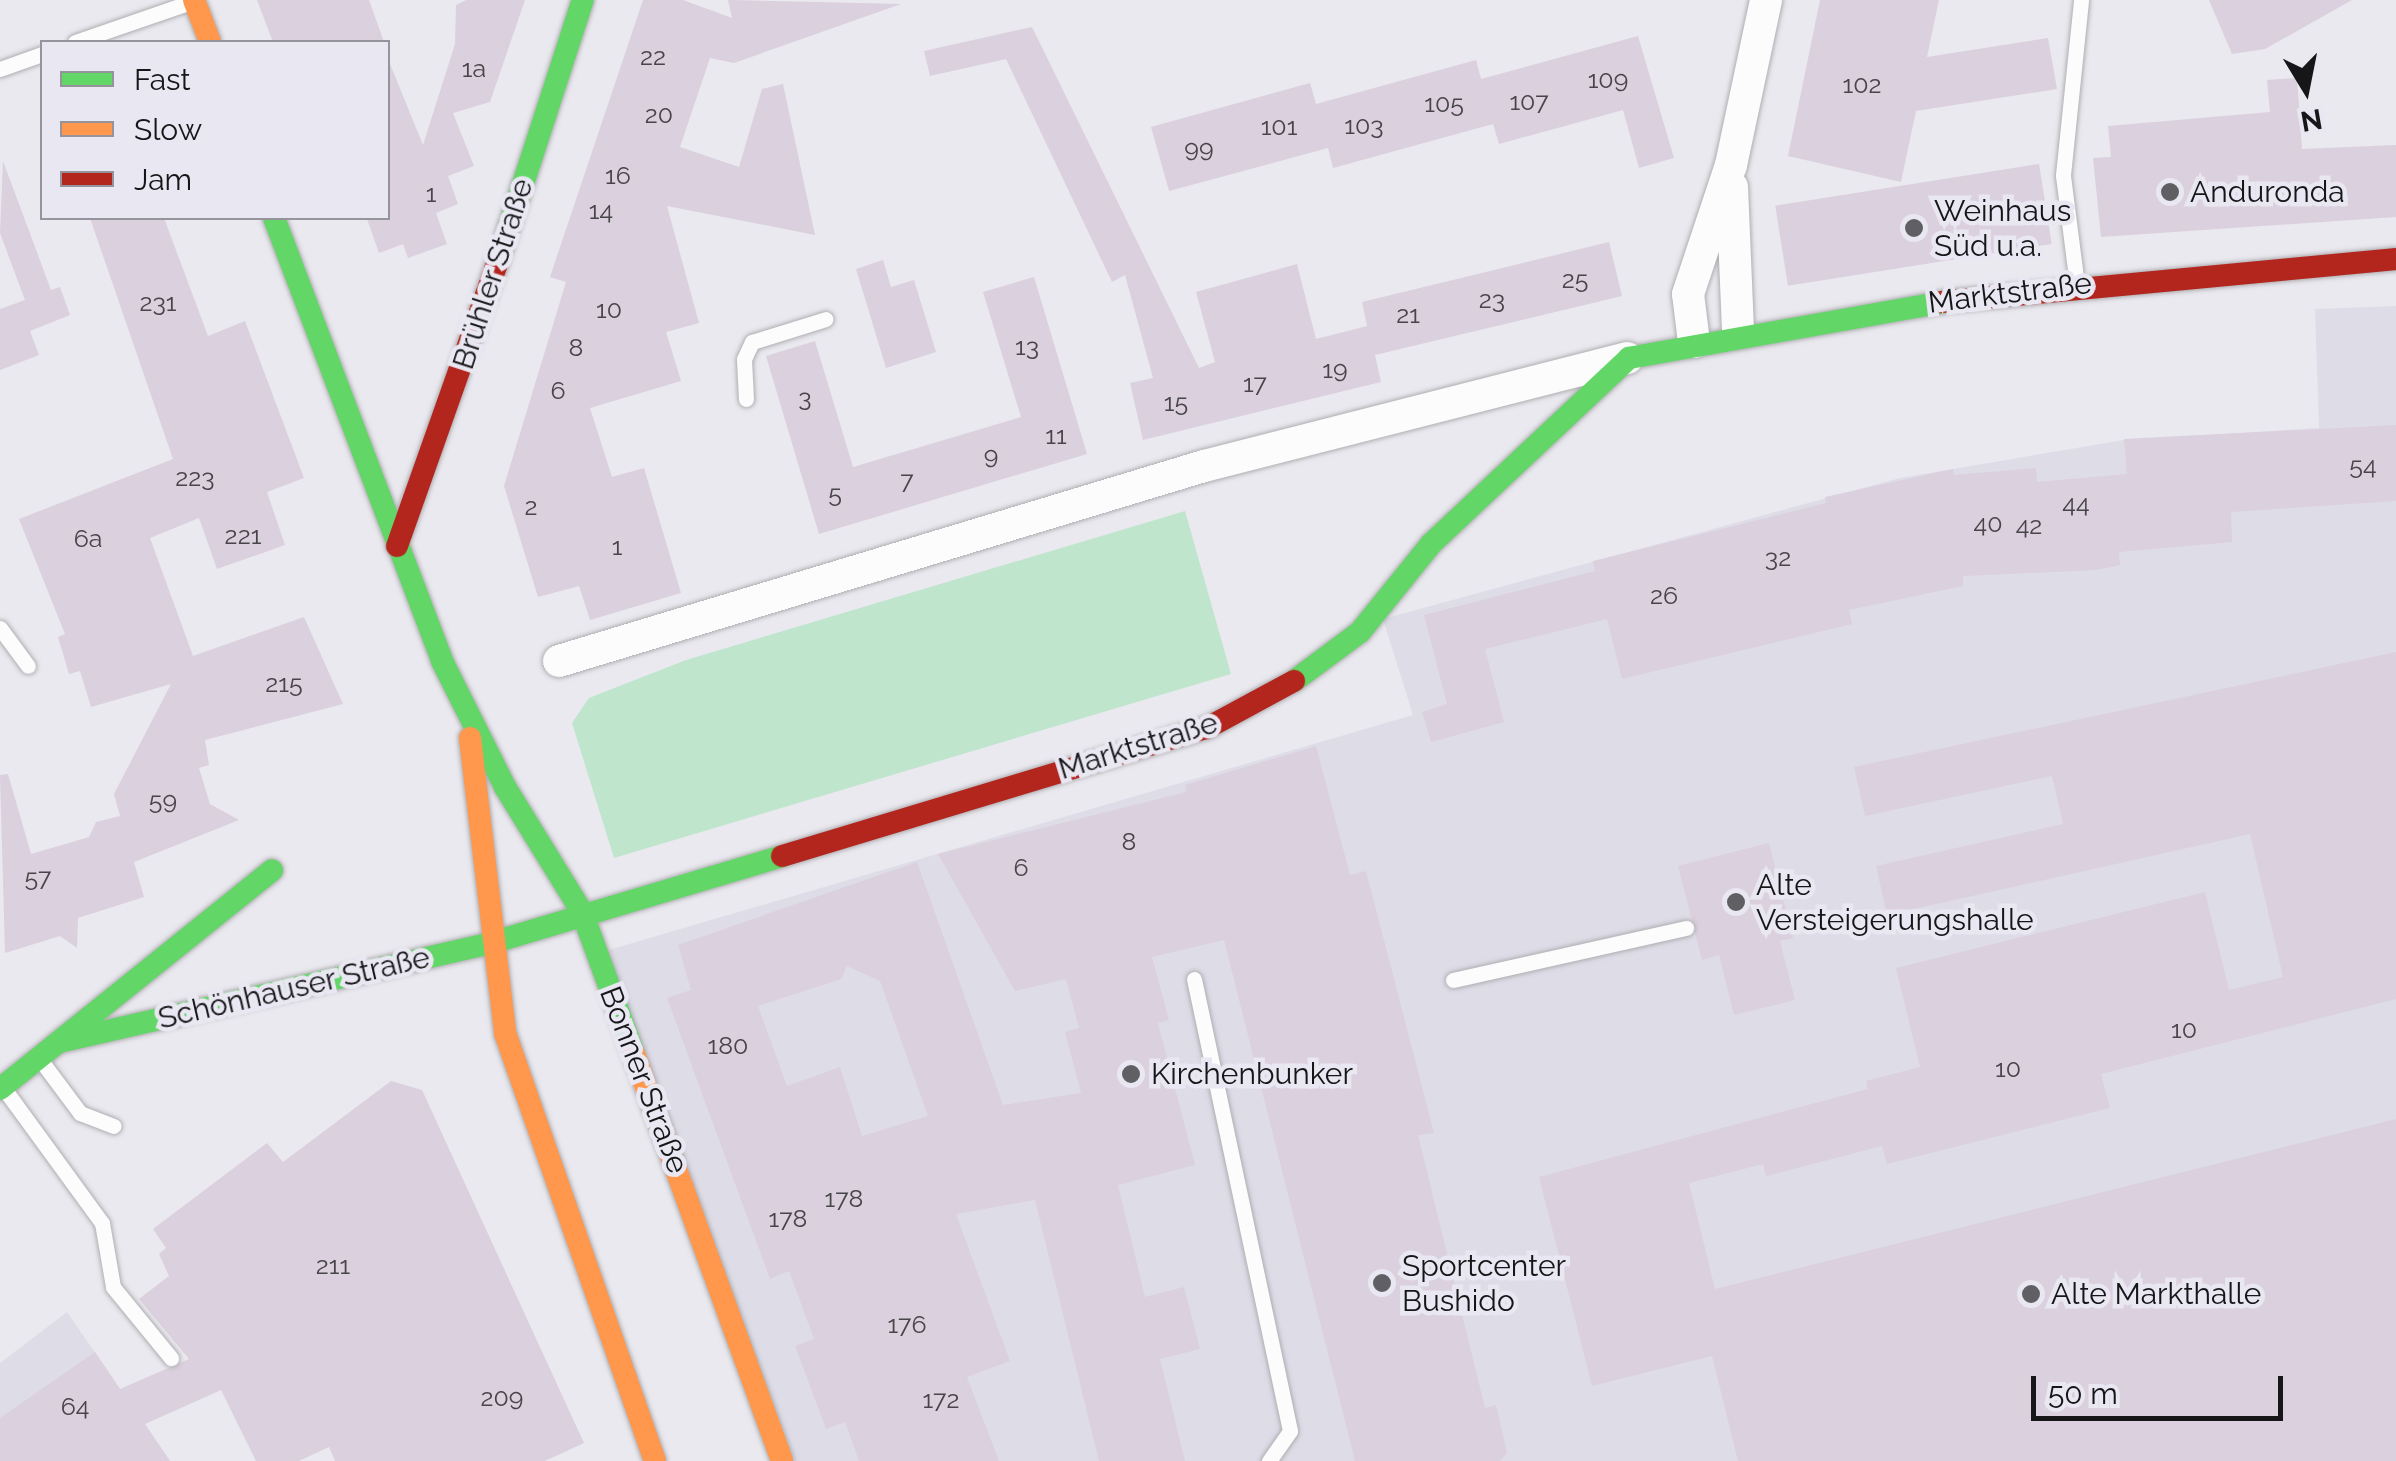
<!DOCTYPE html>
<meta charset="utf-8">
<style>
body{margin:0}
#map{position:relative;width:2396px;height:1461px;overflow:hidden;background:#eae9ef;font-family:Raleway,sans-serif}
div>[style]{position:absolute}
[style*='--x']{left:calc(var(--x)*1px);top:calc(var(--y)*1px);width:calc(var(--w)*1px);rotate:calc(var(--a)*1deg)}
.built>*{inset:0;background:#dedce7}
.green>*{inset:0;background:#c0e5cd}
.building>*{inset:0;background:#dbd0dd;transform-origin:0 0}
.roads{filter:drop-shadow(0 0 2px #afaeb2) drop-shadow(0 0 2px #afaeb2)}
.lane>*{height:15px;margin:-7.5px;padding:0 7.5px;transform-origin:7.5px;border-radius:7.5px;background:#fcfcfd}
.street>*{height:32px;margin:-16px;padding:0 16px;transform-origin:16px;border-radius:16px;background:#fcfcfd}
.fast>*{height:22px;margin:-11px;padding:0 11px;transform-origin:11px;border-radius:11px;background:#63d668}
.slow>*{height:22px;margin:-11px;padding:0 11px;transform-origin:11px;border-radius:11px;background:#ff974d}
.jam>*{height:22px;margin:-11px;padding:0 11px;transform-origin:11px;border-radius:11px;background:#b3261e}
.dots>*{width:28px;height:28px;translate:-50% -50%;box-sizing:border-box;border:5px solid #e9e7f1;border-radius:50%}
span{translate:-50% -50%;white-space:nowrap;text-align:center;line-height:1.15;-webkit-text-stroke:9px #e9e7f1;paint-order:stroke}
.number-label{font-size:25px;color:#47444a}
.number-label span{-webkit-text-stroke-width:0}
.poi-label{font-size:30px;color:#161619}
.left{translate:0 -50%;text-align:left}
.street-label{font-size:30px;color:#161619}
.legend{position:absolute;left:40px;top:40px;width:350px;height:180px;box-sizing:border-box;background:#e9e7f1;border:2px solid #95939b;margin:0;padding:12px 18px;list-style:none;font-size:30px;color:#161619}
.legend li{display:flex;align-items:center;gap:20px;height:50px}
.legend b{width:50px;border:2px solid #95939b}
.north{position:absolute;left:2256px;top:40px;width:100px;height:100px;-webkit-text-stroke:8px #e9e7f1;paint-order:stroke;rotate:170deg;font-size:28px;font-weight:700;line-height:40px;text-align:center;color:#161619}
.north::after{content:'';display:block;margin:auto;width:35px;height:45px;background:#161619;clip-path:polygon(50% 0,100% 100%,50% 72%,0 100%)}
.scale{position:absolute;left:2031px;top:1376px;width:252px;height:45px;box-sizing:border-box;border:5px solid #161619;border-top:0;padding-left:12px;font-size:30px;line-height:35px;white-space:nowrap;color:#161619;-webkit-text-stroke:8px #e9e7f1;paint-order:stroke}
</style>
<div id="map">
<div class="built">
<i style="clip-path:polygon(2396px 306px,2396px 1461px,795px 1461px,605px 951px,1413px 715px,1383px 619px,1900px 478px,2124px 440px,2319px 428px,2315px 309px)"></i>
<i style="clip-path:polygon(67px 1312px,170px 1461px,0 1461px,0 1363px)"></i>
</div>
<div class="green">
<i style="clip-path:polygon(1185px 511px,1231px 674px,614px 858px,572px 723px,589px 698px,686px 660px)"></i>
</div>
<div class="building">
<i style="clip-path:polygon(257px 0,369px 0,384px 42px,273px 42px)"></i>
<i style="clip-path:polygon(466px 0,525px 0,490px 102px,453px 113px,474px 166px,448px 176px,458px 204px,436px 213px,447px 244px,408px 258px,403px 244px,379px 253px,367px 219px,388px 218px,388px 59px,423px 145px,455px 44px,456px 5px)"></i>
<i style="clip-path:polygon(643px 0,683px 0,732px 18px,728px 0,901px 4px,734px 63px,710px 58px,680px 147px,739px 167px,762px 89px,783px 84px,815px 235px,667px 206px,699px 323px,666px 332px,681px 381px,590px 408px,612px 477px,644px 468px,681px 593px,590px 620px,579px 586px,538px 597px,504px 486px,566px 282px,550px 277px)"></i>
<i style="clip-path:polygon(1820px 0,1939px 0,1927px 57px,2048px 38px,2057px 89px,1916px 111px,1901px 182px,1788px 156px)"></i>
<i style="clip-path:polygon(2209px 0,2352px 0,2265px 49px,2232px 54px)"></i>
<i style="clip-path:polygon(1032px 27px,1199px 368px,1215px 362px,1196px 292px,1297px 264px,1316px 339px,1367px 326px,1362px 302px,1609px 242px,1622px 296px,1375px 355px,1381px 382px,1143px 440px,1130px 383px,1153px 378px,1125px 275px,1112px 282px,1006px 59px,930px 76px,924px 51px)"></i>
<i style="clip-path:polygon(1638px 36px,1674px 158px,1639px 168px,1623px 110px,1499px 144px,1493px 124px,1333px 168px,1328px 148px,1169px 191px,1151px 127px,1310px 83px,1316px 104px,1476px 60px,1481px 79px)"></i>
<i style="clip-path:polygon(2297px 78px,2302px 149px,2396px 145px,2396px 217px,2101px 237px,2093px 158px,2111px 157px,2108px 126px,2270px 112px,2267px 80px)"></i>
<i style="clip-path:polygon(3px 161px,51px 290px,60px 287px,70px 315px,30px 331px,39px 355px,0 370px,0 309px,25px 300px,0 233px)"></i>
<i style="left:2039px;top:164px;width:81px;height:267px;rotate:81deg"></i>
<i style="clip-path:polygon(90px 218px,164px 218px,208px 336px,245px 321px,304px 478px,267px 492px,285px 545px,217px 569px,199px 518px,150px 538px,193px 656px,304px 617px,343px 704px,205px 740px,209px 765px,199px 768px,210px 804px,239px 820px,134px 862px,144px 897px,78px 918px,77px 948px,60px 936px,5px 953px,0 775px,8px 774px,31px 854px,89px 837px,96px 822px,120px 816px,114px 794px,171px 684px,91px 707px,80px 671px,69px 674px,58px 637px,65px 634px,19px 519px,173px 459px)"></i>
<i style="clip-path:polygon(883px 260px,891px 287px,914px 280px,936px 352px,886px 368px,856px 269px)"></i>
<i style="clip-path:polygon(1034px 277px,1087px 454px,819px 534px,766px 356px,815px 341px,853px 467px,1021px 417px,983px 292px)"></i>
<i style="clip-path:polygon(2396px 425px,2396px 501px,2231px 512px,2232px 542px,2119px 552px,2120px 565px,2097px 570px,1963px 576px,1963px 586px,1849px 610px,1852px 624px,1622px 679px,1607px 619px,1485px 649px,1504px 722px,1431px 742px,1422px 712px,1447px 704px,1424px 615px,1595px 571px,1593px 561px,1826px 503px,1825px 497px,1953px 469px,1954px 475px,2036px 468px,2037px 482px,2127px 474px,2124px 439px)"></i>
<i style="clip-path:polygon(2396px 652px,2396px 999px,2101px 1074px,2110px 1108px,1887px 1164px,1882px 1146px,1766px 1176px,1763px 1164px,1689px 1183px,1715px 1289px,2396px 1119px,2396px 1461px,1738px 1461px,1712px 1356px,1592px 1386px,1539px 1177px,1868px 1089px,1866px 1081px,1920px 1067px,1896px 968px,2205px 892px,2229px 990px,2283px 977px,2250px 834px,1887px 915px,1876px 866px,2063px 824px,2052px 776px,1865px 816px,1854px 767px)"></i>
<i style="clip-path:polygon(evenodd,1316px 746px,1350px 875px,1366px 871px,1434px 1133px,1418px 1135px,1485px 1408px,1496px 1405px,1507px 1453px,1500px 1461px,1355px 1461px,1224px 940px,1152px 957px,1169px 1020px,1158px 1023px,1195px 1165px,1118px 1185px,1145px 1297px,1184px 1287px,1200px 1349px,1160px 1359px,1185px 1461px,1099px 1461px,1035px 1200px,956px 1214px,1010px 1361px,967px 1377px,999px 1461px,859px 1461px,845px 1422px,826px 1429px,795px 1346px,814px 1339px,789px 1271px,770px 1279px,667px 998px,691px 990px,678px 945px,917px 862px,1003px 1105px,1081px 1093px,1065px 1032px,1079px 1028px,1066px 979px,1015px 991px,938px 854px,1186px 792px,1185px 785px,1316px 746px,847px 966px,880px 981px,928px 1116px,862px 1136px,840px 1067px,787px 1086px,758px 1006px,841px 979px,847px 966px)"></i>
<i style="clip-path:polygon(1769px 843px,1793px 938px,1780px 941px,1795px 1000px,1734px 1015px,1719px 955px,1702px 960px,1678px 866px)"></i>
<i style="clip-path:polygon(391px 1081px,422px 1090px,584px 1443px,545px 1461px,335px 1461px,329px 1447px,299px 1461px,256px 1461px,221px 1390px,145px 1424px,170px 1461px,0 1461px,0 1418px,95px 1352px,120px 1389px,189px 1359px,139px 1299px,169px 1276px,159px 1254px,166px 1248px,153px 1229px,267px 1143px,283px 1162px)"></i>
</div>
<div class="roads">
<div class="lane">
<i style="--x:75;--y:42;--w:123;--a:-19"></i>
<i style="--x:0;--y:69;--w:45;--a:-19.7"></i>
<i style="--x:2077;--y:285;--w:111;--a:-97.3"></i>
<i style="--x:2063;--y:175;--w:176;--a:-84.1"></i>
<i style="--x:746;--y:399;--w:40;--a:-92.9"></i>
<i style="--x:744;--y:359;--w:19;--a:-65"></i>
<i style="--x:752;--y:342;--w:77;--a:-17.3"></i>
<i style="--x:0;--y:628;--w:47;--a:53.6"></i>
<i style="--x:1194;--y:979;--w:462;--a:78"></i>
<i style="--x:1290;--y:1431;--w:37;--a:125"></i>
<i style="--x:1453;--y:980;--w:239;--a:-12.6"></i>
<i style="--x:42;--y:1062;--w:64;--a:53.3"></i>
<i style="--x:80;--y:1113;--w:36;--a:21"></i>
<i style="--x:5;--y:1090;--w:165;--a:53.9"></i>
<i style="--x:102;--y:1223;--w:65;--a:80.2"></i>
<i style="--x:113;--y:1287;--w:92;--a:50.8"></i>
</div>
<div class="street">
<i style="--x:1732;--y:187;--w:145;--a:87.6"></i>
<i style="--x:1694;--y:342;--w:48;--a:-97.1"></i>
<i style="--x:1688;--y:294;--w:136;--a:-71.6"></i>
<i style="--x:1731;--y:165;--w:169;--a:-78"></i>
<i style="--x:559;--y:661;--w:674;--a:-16.82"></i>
<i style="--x:1204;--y:466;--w:437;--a:-14.3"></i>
</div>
<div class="fast">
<i style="--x:274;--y:218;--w:474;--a:69.2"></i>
<i style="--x:442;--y:661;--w:141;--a:63.4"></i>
<i style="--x:505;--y:787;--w:147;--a:58.4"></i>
<i style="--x:582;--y:912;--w:151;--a:69.9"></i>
<i style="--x:498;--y:261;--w:274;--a:-72"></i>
<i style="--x:1294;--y:681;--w:82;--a:-36.6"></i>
<i style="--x:1360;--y:632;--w:113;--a:-51.1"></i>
<i style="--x:1431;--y:544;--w:272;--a:-43.2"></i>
<i style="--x:1629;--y:358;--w:318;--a:-10.1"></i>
<i style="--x:59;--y:1042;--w:443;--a:-12.9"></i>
<i style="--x:491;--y:943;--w:304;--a:-16.6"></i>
<i style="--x:0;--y:1089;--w:349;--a:-38.8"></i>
</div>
<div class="slow">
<i style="--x:194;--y:0;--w:45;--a:69.1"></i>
<i style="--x:470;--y:738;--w:297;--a:83.2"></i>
<i style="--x:505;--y:1033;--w:454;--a:70.7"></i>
<i style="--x:634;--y:1054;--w:433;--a:70"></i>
</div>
<div class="jam">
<i style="--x:1942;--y:302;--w:456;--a:-5.4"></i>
<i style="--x:397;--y:546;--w:302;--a:-70.5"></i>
<i style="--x:782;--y:856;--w:444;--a:-16.8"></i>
<i style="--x:1207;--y:728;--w:99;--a:-28.4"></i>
</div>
</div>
<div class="dots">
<i style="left:2170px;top:192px;background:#606064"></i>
<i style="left:1914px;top:228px;background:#606064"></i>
<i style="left:1736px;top:902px;background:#606064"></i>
<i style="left:1131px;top:1074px;background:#606064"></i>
<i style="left:1382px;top:1283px;background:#606064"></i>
<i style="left:2031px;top:1294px;background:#606064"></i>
</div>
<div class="number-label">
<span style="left:653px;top:56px">22</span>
<span style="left:474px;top:68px">1a</span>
<span style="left:1608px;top:79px">109</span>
<span style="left:1862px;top:84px">102</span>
<span style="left:1529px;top:101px">107</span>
<span style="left:1444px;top:103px">105</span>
<span style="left:659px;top:114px">20</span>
<span style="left:1364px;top:125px">103</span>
<span style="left:1279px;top:126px">101</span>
<span style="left:1199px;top:148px">99</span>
<span style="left:618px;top:175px">16</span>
<span style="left:431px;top:193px">1</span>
<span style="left:601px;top:210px">14</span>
<span style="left:1575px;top:279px">25</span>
<span style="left:1492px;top:299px">23</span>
<span style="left:158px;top:302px">231</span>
<span style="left:609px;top:309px">10</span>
<span style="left:1408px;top:314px">21</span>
<span style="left:1027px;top:346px">13</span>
<span style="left:576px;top:347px">8</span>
<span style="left:1335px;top:369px">19</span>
<span style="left:1255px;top:383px">17</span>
<span style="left:558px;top:390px">6</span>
<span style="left:805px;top:397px">3</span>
<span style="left:1176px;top:402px">15</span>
<span style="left:1056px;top:435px">11</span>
<span style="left:991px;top:455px">9</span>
<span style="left:2363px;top:465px">54</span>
<span style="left:195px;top:477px">223</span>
<span style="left:907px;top:480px">7</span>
<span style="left:835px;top:493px">5</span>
<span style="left:2076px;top:503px">44</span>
<span style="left:531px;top:506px">2</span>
<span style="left:1988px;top:523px">40</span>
<span style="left:2029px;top:525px">42</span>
<span style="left:243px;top:535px">221</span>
<span style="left:88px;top:538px">6a</span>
<span style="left:617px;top:546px">1</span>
<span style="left:1778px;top:557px">32</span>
<span style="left:1664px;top:595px">26</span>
<span style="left:284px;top:683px">215</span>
<span style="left:163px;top:800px">59</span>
<span style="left:1129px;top:841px">8</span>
<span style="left:1021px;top:867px">6</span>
<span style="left:38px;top:877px">57</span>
<span style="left:2184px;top:1029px">10</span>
<span style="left:728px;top:1045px">180</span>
<span style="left:2008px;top:1068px">10</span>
<span style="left:844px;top:1198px">178</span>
<span style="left:788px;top:1218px">178</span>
<span style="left:333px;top:1265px">211</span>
<span style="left:907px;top:1324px">176</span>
<span style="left:502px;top:1397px">209</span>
<span style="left:941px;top:1399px">172</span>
<span style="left:75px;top:1406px">64</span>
</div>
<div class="poi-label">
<span class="left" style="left:2190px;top:192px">Anduronda</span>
<span class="left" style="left:1934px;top:228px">Weinhaus<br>Süd u.a.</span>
<span class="left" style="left:1756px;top:902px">Alte<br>Versteigerungshalle</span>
<span class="left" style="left:1151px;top:1074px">Kirchenbunker</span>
<span class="left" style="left:1402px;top:1283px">Sportcenter<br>Bushido</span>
<span class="left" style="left:2051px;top:1294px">Alte Markthalle</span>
</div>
<div class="street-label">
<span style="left:493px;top:274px;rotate:-72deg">Brühler Straße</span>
<span style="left:2010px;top:293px;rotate:-7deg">Marktstraße</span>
<span style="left:1138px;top:746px;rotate:-17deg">Marktstraße</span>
<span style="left:294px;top:988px;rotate:-13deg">Schönhauser Straße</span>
<span style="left:644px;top:1080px;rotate:69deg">Bonner Straße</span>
</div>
<ul class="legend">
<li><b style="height:12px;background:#63d668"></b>Fast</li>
<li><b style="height:12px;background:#ff974d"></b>Slow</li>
<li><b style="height:12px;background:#b3261e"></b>Jam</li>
</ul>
<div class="north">N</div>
<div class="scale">50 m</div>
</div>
